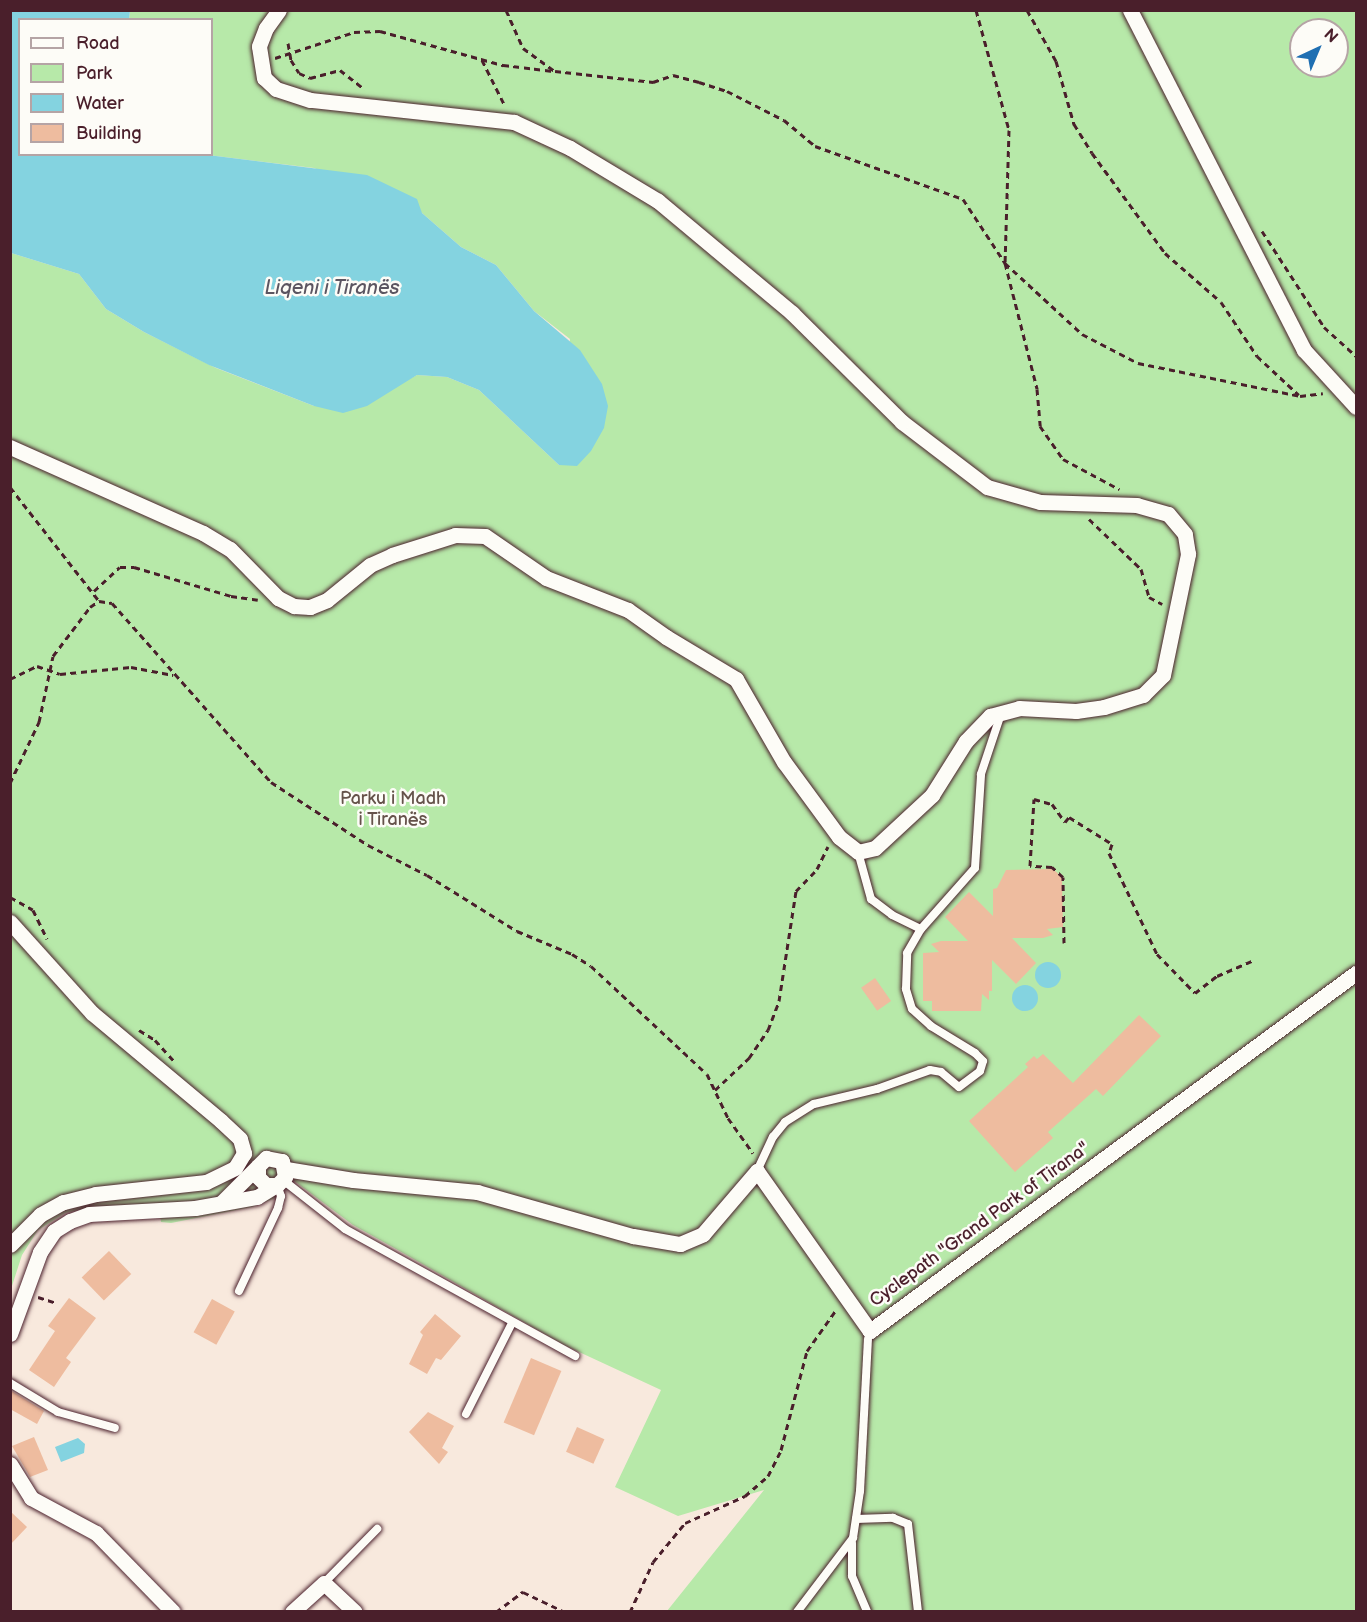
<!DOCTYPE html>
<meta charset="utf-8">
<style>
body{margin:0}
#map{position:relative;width:1367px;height:1622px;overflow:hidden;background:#f8e9dd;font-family:"Balsamiq Sans",sans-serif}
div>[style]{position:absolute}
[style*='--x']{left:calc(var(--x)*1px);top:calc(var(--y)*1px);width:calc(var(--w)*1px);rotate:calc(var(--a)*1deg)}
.green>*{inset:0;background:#b7e9a9}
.water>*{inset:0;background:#84d3e0}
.round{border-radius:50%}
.building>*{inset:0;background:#eebc9f;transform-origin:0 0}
.path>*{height:3px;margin-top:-1.5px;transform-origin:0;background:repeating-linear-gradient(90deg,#4a1f2b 0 6px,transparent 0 10.5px)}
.roads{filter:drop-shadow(0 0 2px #4a1f2b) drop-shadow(0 0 2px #4a1f2b)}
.lane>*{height:8px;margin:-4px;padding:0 4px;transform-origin:4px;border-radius:4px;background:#fdfcf7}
.street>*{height:15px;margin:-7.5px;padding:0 7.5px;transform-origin:7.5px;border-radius:7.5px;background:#fdfcf7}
span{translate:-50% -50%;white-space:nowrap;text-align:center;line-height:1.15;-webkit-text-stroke:5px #fdfcf7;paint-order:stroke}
.park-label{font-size:18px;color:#65524a}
.street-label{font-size:18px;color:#4a1f2b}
.water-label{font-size:20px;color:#5b5561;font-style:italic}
.frame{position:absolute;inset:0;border:12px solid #4a1f2b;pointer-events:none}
.legend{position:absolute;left:18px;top:18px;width:195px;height:138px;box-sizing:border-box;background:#fdfcf7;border:2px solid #b5a4a5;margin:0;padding:8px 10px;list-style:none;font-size:18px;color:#4a1f2b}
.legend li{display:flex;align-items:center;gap:12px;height:30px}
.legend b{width:30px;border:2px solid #b5a4a5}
.north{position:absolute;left:1289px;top:18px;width:60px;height:60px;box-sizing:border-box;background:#fdfcf7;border:2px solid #b5a4a5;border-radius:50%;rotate:44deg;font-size:16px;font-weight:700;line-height:24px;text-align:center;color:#4a1f2b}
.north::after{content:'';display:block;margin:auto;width:21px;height:27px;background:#1f6fb2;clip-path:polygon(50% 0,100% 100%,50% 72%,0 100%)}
</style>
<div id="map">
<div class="green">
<i style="clip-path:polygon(evenodd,130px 11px,1356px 11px,1356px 1611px,667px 1611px,764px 1490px,678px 1516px,615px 1487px,661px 1390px,564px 1345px,396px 1249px,353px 1225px,293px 1180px,273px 1199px,252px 1207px,171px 1223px,161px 1222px,159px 1204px,91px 1207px,65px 1213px,38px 1230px,22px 1255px,11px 1289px,11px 253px,79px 274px,106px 309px,144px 332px,216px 368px,314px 406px,394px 387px,417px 375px,447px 377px,479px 390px,559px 465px,570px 339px,534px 311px,496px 265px,461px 247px,422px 213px,314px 168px,208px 155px,212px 154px,212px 20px,129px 19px,130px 11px,1301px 30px,1337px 30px,1337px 66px,1301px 66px,1301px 30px)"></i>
</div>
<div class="water">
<i style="clip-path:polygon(11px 10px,130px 11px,129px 19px,20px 20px,20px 154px,208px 155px,367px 175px,417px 199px,422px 213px,461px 247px,496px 265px,534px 311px,580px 350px,602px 384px,608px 406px,604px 428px,591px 451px,577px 466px,559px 465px,479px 390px,447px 377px,417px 375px,367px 406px,343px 413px,314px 406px,209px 365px,144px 332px,106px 309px,79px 274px,11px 253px)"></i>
<i class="round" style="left:1035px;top:962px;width:26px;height:26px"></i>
<i class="round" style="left:1012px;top:985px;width:26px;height:26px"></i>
<i style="clip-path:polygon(78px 1438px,85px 1444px,84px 1453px,61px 1462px,55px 1447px)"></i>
</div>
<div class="building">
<i style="clip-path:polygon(1053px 869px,1062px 877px,1063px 927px,1047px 929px,1053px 935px,1043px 938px,1012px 938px,1036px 963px,1016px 984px,992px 960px,992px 991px,989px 991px,989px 1000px,982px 994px,981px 1011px,932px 1011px,932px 1001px,923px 1001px,923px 953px,939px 952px,931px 944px,941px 941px,968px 941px,945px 917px,969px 892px,993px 916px,993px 889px,997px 888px,1006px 870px)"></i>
<i style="left:875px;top:978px;width:28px;height:17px;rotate:55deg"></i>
<i style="clip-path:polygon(1139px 1015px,1161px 1036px,1103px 1096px,1096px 1089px,1048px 1132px,1053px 1138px,1015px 1172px,969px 1121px,1028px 1067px,1025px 1064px,1034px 1056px,1037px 1059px,1043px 1054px,1073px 1083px)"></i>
<i style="left:109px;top:1251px;width:32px;height:38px;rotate:46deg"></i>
<i style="clip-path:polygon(69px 1298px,96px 1318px,66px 1358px,71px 1362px,54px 1387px,29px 1370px,55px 1331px,48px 1326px)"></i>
<i style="left:212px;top:1299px;width:26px;height:38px;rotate:29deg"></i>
<i style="clip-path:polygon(435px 1314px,461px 1336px,441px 1360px,436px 1358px,427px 1374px,409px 1364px,423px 1335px,420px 1332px)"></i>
<i style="left:531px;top:1358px;width:33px;height:70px;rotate:23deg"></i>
<i style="clip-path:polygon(10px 1390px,44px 1411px,37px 1424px,10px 1409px)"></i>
<i style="clip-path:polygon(428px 1412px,454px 1426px,442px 1448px,448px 1452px,439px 1464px,409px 1432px)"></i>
<i style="left:577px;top:1427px;width:30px;height:27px;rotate:24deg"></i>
<i style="clip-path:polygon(34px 1437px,48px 1470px,30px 1477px,12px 1446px)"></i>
<i style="clip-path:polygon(10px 1511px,27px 1527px,10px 1545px)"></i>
</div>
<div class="path">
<i style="--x:506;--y:10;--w:42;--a:65.9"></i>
<i style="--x:523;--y:48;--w:39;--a:36"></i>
<i style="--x:555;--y:71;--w:99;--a:6.4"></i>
<i style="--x:653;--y:82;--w:21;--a:-19"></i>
<i style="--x:673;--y:75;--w:27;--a:15"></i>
<i style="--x:699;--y:82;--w:29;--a:18"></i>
<i style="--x:727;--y:91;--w:64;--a:27"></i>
<i style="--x:784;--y:120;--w:40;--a:40"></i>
<i style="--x:815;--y:146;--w:157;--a:19.7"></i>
<i style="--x:963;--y:199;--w:77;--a:56.7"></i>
<i style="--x:1005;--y:263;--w:105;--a:42.7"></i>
<i style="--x:1082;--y:334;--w:63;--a:27.4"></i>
<i style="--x:1138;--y:363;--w:165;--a:11.5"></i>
<i style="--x:1300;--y:396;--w:23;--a:-7"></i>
<i style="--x:976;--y:10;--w:124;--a:74.6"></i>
<i style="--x:1009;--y:130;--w:133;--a:91.7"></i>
<i style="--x:1005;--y:263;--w:130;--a:75.7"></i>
<i style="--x:1037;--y:389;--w:37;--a:85"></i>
<i style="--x:1040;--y:426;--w:40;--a:55.1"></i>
<i style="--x:1063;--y:459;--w:64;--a:28.2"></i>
<i style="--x:1027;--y:10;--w:59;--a:60.4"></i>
<i style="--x:1056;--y:61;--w:66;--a:74.1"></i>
<i style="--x:1074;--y:124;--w:34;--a:58"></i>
<i style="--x:1092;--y:153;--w:124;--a:53.9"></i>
<i style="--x:1165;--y:253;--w:74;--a:41.2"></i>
<i style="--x:1221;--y:302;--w:65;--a:56.3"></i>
<i style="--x:1257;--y:356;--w:57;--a:42.9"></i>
<i style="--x:288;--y:43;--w:17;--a:80"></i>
<i style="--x:291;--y:60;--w:15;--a:58"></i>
<i style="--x:299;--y:73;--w:12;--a:24"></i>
<i style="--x:310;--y:78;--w:31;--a:-15"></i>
<i style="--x:340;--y:70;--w:31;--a:38"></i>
<i style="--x:275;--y:58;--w:83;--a:-18.2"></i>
<i style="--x:354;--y:32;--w:26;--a:-2"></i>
<i style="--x:380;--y:31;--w:128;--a:15.5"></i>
<i style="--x:503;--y:65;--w:50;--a:6.8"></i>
<i style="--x:482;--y:60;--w:51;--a:63.4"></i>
<i style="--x:1262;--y:231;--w:114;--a:57.1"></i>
<i style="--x:1324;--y:327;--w:43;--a:42.2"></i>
<i style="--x:10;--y:487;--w:145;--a:52"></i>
<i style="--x:1089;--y:519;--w:72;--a:43.9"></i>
<i style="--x:1141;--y:569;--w:29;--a:74"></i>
<i style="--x:1149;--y:597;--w:15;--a:28"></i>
<i style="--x:94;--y:591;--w:35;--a:-43"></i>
<i style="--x:120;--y:567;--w:14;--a:0"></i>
<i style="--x:134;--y:567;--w:101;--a:16.6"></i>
<i style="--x:231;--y:596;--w:27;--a:8"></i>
<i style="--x:10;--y:679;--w:30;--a:-26"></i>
<i style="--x:37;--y:666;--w:24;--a:19"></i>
<i style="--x:60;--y:674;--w:71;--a:-5.6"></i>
<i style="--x:131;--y:667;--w:43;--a:10.8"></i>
<i style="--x:10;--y:783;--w:68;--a:-64.6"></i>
<i style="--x:39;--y:722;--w:67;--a:-78"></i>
<i style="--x:53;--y:656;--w:61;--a:-52.9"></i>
<i style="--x:90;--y:607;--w:11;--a:-34"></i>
<i style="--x:99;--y:601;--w:13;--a:9"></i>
<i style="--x:112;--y:603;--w:239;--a:48.4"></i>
<i style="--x:271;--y:782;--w:116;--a:33"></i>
<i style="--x:368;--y:845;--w:66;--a:27"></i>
<i style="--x:427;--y:875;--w:106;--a:31.9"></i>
<i style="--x:517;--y:931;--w:60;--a:22.7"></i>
<i style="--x:572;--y:954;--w:22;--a:32"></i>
<i style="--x:591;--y:966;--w:158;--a:43"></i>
<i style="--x:707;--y:1074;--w:49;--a:64.5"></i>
<i style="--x:728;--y:1118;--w:43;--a:54.5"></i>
<i style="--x:10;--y:897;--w:26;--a:29"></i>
<i style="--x:33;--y:910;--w:32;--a:64"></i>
<i style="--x:1064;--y:943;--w:66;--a:-90.9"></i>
<i style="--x:1063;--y:877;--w:15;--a:-138"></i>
<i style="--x:1052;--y:867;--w:22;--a:-177"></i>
<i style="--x:1030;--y:866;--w:67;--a:-86.6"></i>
<i style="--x:1034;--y:799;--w:19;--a:16"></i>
<i style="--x:1052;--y:804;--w:22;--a:54"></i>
<i style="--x:1065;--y:822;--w:6;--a:-51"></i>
<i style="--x:1069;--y:817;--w:51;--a:32.1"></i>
<i style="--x:1112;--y:844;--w:9;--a:108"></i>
<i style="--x:1109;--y:853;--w:112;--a:64.6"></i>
<i style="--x:1157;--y:954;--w:54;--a:45.7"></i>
<i style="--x:1195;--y:993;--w:28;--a:-38"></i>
<i style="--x:1217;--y:976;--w:40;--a:-23.4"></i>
<i style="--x:139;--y:1030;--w:19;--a:32"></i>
<i style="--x:155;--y:1040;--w:28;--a:48"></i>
<i style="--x:715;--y:1090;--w:47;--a:-43.3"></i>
<i style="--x:749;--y:1058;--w:34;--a:-56"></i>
<i style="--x:768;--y:1030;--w:31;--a:-69"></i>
<i style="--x:779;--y:1001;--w:111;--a:-81.2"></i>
<i style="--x:796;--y:891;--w:30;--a:-46"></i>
<i style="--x:817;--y:869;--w:25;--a:-64"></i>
<i style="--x:38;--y:1297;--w:20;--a:18"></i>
<i style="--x:496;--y:1612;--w:34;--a:-37"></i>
<i style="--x:523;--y:1592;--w:47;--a:25.5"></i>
<i style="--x:630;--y:1612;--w:55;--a:-65.3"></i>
<i style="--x:653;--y:1562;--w:50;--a:-50.6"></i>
<i style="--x:685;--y:1523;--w:66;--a:-24.2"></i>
<i style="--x:745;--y:1496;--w:30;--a:-41"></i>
<i style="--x:768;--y:1476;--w:29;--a:-63"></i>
<i style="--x:781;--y:1450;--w:102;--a:-75.3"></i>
<i style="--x:807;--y:1351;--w:50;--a:-54.7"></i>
</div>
<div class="roads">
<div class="lane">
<i style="--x:858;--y:852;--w:49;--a:74.5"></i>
<i style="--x:871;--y:899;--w:26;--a:37"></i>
<i style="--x:892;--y:915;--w:32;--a:26"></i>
<i style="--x:921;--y:929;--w:81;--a:-48.5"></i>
<i style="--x:975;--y:868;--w:94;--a:-86.3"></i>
<i style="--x:981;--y:774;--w:63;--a:-71.6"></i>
<i style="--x:757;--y:1171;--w:38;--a:-65"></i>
<i style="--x:773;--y:1137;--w:19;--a:-51"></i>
<i style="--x:785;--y:1122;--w:34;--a:-32"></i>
<i style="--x:814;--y:1104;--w:65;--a:-13.4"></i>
<i style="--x:877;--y:1089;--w:56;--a:-19.7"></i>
<i style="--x:930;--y:1070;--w:11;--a:10"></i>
<i style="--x:941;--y:1072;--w:23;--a:40"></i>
<i style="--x:959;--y:1087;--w:26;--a:-37"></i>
<i style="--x:980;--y:1071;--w:10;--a:-73"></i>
<i style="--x:983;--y:1061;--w:11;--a:-135"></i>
<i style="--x:975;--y:1053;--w:52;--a:-148.5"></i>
<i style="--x:931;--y:1026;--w:25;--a:-138"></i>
<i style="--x:912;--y:1009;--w:21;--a:-107"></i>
<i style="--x:906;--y:989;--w:36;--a:-88"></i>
<i style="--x:907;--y:953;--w:28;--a:-60"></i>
<i style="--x:283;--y:1180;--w:79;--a:38.3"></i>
<i style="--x:345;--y:1229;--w:263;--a:28.9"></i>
<i style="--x:239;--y:1291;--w:92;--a:-64.8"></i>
<i style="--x:278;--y:1208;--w:12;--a:-76"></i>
<i style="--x:281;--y:1196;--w:12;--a:-110"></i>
<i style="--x:10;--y:1383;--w:56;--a:31.1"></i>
<i style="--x:58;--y:1412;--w:59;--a:15.7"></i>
<i style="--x:466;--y:1414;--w:102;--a:-63.2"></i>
<i style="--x:856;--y:1519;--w:37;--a:-2"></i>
<i style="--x:893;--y:1518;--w:16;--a:22"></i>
<i style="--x:908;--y:1524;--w:89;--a:83.5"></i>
<i style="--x:852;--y:1543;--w:33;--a:90"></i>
<i style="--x:852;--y:1576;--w:39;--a:67"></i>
<i style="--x:324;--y:1583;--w:76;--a:-45.5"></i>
<i style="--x:797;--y:1612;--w:93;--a:-52.9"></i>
<i style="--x:853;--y:1538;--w:48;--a:-81.5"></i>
<i style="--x:860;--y:1491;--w:152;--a:-87"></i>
</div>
<div class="street">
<i style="--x:1130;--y:10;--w:382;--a:62.9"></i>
<i style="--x:1304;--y:350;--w:77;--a:47.6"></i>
<i style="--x:10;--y:447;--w:211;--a:24"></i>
<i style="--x:203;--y:533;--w:31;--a:31"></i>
<i style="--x:230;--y:549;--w:69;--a:45.6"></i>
<i style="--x:278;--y:598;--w:18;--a:27"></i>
<i style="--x:294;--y:606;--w:16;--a:4"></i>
<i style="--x:310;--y:607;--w:18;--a:-22"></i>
<i style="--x:327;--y:600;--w:55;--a:-39.1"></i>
<i style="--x:370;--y:565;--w:24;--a:-24"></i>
<i style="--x:392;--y:555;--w:66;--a:-17.6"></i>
<i style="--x:455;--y:535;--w:30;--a:2"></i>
<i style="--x:485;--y:536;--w:74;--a:34.5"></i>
<i style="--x:546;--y:578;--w:88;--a:21.3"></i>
<i style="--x:628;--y:610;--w:47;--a:35.4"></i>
<i style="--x:666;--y:637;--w:82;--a:31"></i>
<i style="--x:736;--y:679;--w:96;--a:60"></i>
<i style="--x:784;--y:762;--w:93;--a:53.7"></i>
<i style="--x:839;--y:837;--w:24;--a:38"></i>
<i style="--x:858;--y:852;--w:17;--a:-13"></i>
<i style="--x:875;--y:848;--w:78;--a:-42.9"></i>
<i style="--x:932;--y:795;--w:64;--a:-57.8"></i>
<i style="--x:966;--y:741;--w:35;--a:-46"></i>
<i style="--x:990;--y:716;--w:30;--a:-15"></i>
<i style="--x:1019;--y:708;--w:57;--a:3"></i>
<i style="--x:1076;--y:711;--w:28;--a:-8"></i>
<i style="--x:1104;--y:707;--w:41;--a:-17.1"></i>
<i style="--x:1143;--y:695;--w:28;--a:-45"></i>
<i style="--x:1163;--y:675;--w:124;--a:-78.3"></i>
<i style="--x:1188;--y:554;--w:20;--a:-99"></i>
<i style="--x:1185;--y:534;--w:26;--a:-130"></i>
<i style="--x:1168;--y:514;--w:32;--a:-164"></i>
<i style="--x:1137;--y:505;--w:97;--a:-178.2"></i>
<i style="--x:1040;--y:502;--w:55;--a:-164.2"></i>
<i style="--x:987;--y:487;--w:107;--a:-142.6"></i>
<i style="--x:902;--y:422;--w:155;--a:-135.3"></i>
<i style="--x:792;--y:313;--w:175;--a:-140.1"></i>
<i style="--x:658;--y:201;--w:103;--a:-148.9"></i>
<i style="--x:570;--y:148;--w:62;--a:-155.1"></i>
<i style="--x:514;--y:122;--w:205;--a:-173.8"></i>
<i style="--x:310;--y:100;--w:36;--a:-162"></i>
<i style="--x:276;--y:89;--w:16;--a:-137"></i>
<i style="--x:264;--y:78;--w:32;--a:-99"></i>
<i style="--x:259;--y:46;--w:19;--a:-69"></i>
<i style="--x:266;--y:28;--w:22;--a:-54"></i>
<i style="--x:10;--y:922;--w:122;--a:48"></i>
<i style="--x:92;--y:1013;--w:168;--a:39.9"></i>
<i style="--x:221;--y:1121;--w:26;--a:43"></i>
<i style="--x:240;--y:1139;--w:15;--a:74"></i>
<i style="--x:244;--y:1153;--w:17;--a:121"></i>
<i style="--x:235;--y:1168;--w:32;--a:154"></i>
<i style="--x:206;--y:1182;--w:111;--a:173.8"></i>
<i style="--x:96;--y:1194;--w:34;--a:166"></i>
<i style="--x:63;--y:1202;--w:26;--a:151"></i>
<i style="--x:40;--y:1215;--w:42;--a:135"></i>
<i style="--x:286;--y:1169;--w:68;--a:9.3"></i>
<i style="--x:353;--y:1180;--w:125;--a:5.5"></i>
<i style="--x:477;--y:1192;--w:162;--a:15.8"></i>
<i style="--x:633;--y:1236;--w:48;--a:9.7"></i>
<i style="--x:680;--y:1244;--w:25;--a:-23"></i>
<i style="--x:703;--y:1234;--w:83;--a:-49.4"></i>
<i style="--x:757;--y:1171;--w:196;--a:54.8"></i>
<i style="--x:870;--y:1331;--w:604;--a:-36.38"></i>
<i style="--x:223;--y:1201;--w:61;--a:-45"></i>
<i style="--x:266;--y:1158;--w:16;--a:11"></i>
<i style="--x:282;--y:1161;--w:16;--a:79"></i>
<i style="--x:285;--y:1177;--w:11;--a:135"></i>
<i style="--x:277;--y:1185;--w:11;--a:180"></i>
<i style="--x:266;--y:1185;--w:11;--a:-135"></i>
<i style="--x:258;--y:1177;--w:11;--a:-90"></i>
<i style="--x:10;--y:1334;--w:87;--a:-69.9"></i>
<i style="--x:40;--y:1252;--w:25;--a:-56"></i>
<i style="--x:54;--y:1231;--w:19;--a:-32"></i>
<i style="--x:70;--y:1221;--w:20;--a:-20"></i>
<i style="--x:89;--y:1214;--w:106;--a:-3.2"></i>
<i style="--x:195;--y:1208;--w:63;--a:-10.1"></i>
<i style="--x:257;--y:1197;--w:22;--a:-32"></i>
<i style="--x:10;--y:1464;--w:40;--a:58"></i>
<i style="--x:31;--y:1498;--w:74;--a:28.3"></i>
<i style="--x:96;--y:1533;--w:110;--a:45.7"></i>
<i style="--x:292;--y:1612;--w:43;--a:-42.2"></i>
<i style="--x:324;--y:1583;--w:42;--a:43.1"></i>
</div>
</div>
<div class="park-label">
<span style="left:393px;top:810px">Parku i Madh<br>i Tiranës</span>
</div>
<div class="street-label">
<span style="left:980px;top:1225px;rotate:-36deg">Cyclepath "Grand Park of Tirana"</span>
</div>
<div class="water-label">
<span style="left:332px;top:288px">Liqeni i Tiranës</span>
</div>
<div class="frame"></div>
<ul class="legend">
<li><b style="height:8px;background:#fdfcf7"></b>Road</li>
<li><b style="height:16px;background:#b7e9a9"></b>Park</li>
<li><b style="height:16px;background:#84d3e0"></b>Water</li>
<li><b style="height:16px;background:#eebc9f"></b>Building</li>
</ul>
<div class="north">N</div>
</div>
